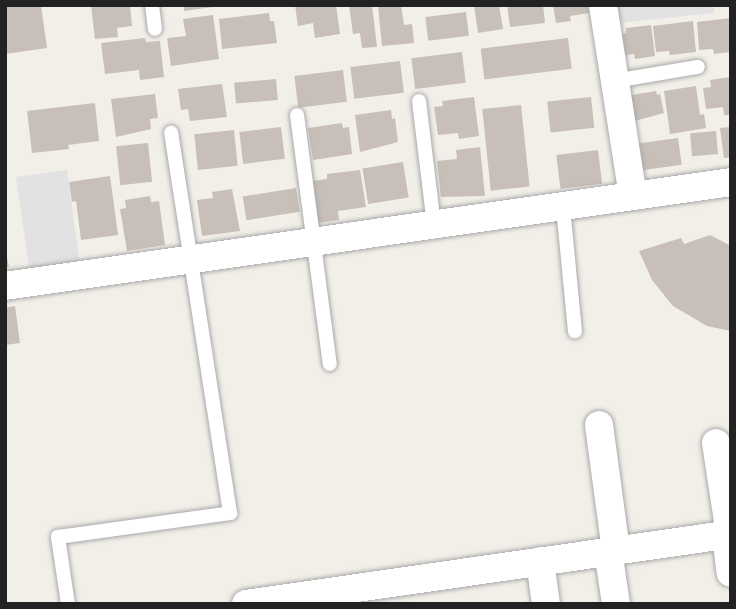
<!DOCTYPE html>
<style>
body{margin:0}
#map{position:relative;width:736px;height:609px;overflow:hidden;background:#f2efe9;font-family:Lato,sans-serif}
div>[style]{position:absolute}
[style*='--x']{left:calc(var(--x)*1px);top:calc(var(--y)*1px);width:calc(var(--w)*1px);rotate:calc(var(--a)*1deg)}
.parking>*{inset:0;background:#e2e2e2}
.building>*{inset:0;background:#c7bfb8;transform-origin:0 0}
.roads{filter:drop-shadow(0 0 2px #a9a9a9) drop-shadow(0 0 2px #a9a9a9)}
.service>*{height:14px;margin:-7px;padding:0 7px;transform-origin:7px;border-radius:7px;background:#fff}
.minor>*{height:28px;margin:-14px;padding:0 14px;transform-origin:14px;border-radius:14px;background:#fff}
span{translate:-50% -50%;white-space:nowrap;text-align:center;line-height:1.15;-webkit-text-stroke:5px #fff;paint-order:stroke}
.frame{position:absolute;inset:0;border:7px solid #222;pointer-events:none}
</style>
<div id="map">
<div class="parking">
<i style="clip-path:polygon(616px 5px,714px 5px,714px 13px,618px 23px)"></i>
<i style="clip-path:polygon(67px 170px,80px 265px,37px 271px,29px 266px,16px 177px)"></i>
</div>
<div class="building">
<i style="clip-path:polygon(41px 5px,47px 48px,5px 54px,5px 6px)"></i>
<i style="clip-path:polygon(91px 5px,130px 5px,132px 26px,117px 28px,118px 37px,95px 39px)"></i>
<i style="clip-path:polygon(184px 5px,213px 5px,213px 7px,184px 11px)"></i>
<i style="clip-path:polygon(295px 5px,336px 5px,340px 34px,315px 38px,313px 23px,298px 26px)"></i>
<i style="clip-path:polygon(349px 5px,372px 5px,377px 47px,362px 48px,360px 33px,353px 34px)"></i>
<i style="clip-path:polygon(381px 5px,401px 5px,404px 25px,412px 24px,414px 43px,382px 46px,378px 6px)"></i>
<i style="clip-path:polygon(474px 5px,499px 5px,503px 29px,478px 33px)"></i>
<i style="clip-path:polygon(507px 5px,543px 5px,545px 23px,510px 27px)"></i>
<i style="clip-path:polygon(553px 5px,588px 5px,589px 13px,570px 16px,571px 21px,556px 23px)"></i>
<i style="left:466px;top:12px;width:24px;height:41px;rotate:83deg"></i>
<i style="clip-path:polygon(269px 13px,270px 21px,274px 21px,277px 43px,222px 49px,219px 19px)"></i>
<i style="clip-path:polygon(213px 15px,219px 59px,171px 66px,167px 38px,186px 36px,183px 19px)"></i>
<i style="clip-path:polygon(731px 18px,731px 52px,714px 54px,713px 49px,699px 50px,697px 22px)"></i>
<i style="clip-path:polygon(693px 21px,696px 52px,670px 55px,669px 51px,656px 52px,653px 26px)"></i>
<i style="clip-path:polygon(651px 25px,655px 56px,635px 59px,634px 54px,618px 56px,615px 35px,626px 33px,626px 28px)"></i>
<i style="clip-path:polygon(145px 38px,146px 42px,160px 41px,164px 77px,140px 80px,139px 70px,105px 74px,101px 43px)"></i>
<i style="left:568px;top:38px;width:31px;height:88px;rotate:83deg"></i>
<i style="left:462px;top:52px;width:31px;height:51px;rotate:83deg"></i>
<i style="left:400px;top:61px;width:32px;height:50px;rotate:83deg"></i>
<i style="left:343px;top:70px;width:32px;height:49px;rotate:83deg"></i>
<i style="clip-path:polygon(731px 77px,731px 115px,724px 115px,723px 107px,706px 109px,703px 88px,711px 87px,710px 80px)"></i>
<i style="left:276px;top:79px;width:21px;height:42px;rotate:85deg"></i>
<i style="clip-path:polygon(222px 84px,227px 117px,190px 121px,188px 109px,181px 110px,178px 89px)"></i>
<i style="clip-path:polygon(696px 86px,700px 115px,704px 114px,706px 128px,670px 134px,664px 91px)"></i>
<i style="clip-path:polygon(656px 91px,657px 95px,660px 94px,664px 113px,631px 122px,626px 96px)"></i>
<i style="clip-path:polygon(155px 94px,158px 118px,150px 119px,151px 129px,116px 137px,111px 99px)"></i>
<i style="clip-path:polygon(474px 97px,479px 136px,459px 139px,458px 133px,438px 135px,434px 107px,443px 106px,442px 101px)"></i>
<i style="left:591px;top:97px;width:31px;height:44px;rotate:84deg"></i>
<i style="clip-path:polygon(95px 103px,99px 141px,68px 145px,69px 149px,32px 153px,27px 111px)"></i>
<i style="left:521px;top:105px;width:82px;height:39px;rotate:84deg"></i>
<i style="clip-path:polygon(391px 110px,392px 119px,395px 118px,398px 142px,360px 152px,355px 115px)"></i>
<i style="clip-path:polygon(342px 123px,343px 128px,349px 127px,352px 154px,313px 160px,308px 128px)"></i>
<i style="left:281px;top:127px;width:32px;height:42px;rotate:83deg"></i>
<i style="clip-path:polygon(731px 127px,731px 157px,724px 158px,720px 128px)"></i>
<i style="left:234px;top:130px;width:36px;height:40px;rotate:84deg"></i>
<i style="left:716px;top:131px;width:23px;height:26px;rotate:85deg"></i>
<i style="left:678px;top:138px;width:27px;height:44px;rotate:82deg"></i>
<i style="left:148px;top:143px;width:39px;height:32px;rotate:84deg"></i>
<i style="clip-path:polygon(480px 147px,485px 196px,441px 197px,437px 161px,457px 159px,456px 150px)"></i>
<i style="left:598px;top:150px;width:34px;height:42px;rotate:83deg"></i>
<i style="left:403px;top:162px;width:36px;height:41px;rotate:81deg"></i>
<i style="clip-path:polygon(360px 170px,366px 207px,338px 211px,339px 220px,318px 223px,312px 181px,327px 179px,327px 174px)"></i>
<i style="clip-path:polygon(110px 176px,118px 235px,81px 240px,76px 201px,72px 202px,69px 182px)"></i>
<i style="left:296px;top:188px;width:24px;height:54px;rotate:81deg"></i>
<i style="clip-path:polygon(232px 189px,240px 231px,202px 236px,197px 200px,213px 198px,212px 192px)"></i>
<i style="clip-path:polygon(150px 196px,151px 202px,159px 201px,165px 245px,127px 251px,120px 209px,126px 208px,125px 200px)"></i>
<i style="clip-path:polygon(710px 235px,731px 246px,731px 331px,707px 326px,673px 306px,652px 280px,639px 251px,681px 238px,684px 244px)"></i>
<i style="clip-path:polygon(5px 248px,9px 267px,5px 268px)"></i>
<i style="clip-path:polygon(15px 306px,20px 343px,5px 345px,5px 308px)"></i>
</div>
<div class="roads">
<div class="service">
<i style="--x:152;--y:5;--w:24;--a:83"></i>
<i style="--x:614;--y:81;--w:85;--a:-9.5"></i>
<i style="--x:419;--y:101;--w:125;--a:83.1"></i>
<i style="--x:297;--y:115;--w:251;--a:82.5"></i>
<i style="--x:563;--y:207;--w:125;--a:84.5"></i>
<i style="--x:68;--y:604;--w:68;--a:-98.5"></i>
<i style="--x:58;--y:537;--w:174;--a:-7.9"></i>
<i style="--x:230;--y:513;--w:385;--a:-98.8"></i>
</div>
<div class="minor">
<i style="--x:603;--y:5;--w:193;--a:81.1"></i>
<i style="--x:5;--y:286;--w:733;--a:-8.15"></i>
<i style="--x:599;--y:425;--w:126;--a:82.3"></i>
<i style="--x:716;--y:443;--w:92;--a:81.3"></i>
<i style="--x:726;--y:535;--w:38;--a:83"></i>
<i style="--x:608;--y:551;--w:54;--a:81.4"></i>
<i style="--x:540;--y:561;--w:43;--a:82.1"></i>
<i style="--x:246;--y:604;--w:490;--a:-8.2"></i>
</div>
</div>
<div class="frame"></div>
</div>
